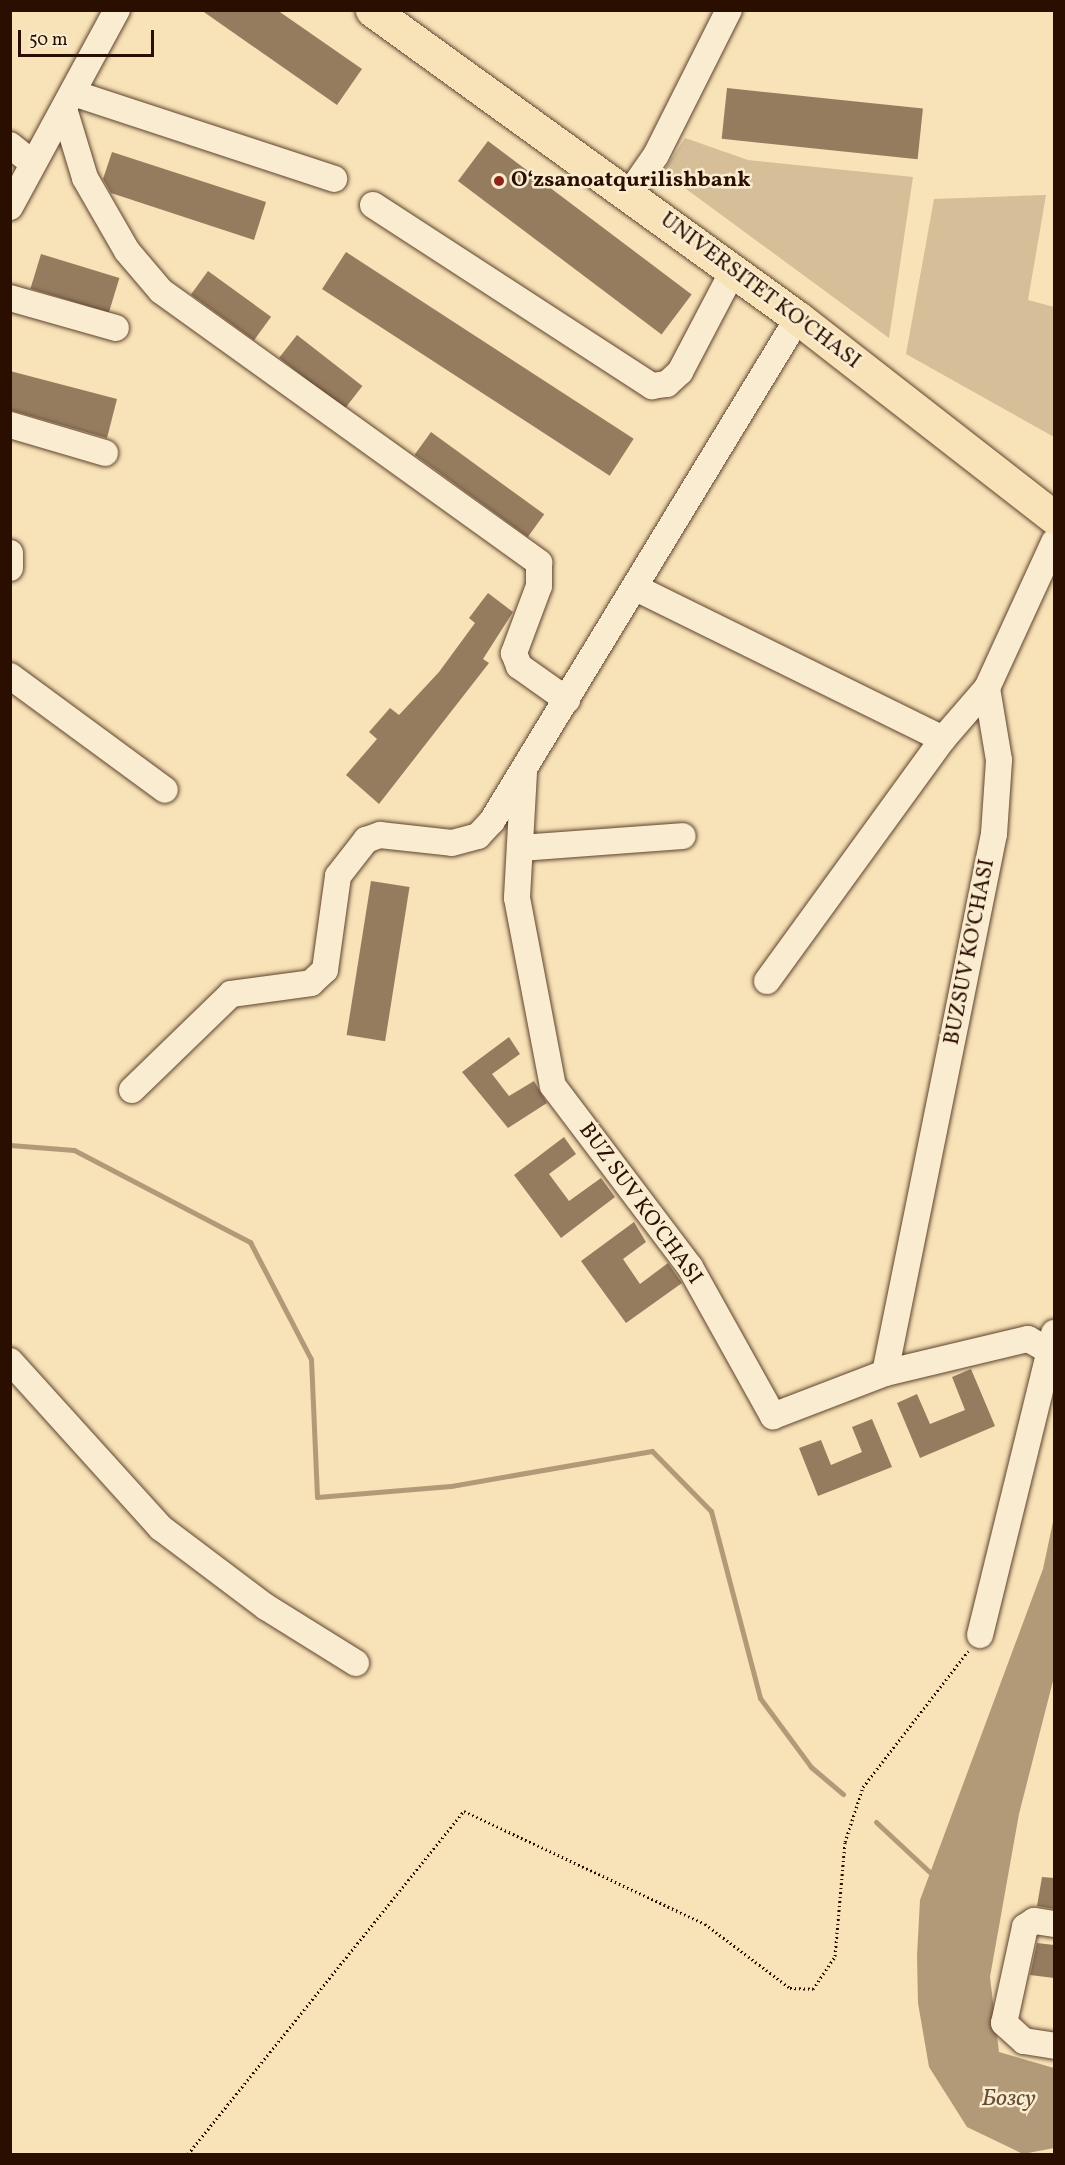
<!DOCTYPE html>
<meta charset="utf-8">
<style>
body{margin:0}
#map{position:relative;width:1065px;height:2165px;overflow:hidden;background:#f8e2b7;font-family:Vollkorn,serif}
div>[style]{position:absolute}
[style*='--x']{left:calc(var(--x)*1px);top:calc(var(--y)*1px);width:calc(var(--w)*1px);rotate:calc(var(--a)*1deg)}
.green>*{inset:0;background:#d5be98}
.water>*{inset:0;background:#b29a79}
.stream>*{height:5px;margin:-2.5px;padding:0 2.5px;transform-origin:2.5px;border-radius:2.5px;background:#b29a79}
.building>*{inset:0;background:#957c5f;transform-origin:0 0}
.path>*{height:3px;margin-top:-1.5px;transform-origin:0;background:repeating-linear-gradient(90deg,#2a0e00 0 1.5px,transparent 0 4.5px)}
.roads{filter:drop-shadow(0 0 2px #5e432e) drop-shadow(0 0 2px #5e432e)}
.minor>*{height:26px;margin:-13px;padding:0 13px;transform-origin:13px;border-radius:13px;background:#faecd0}
.major>*{height:33px;margin:-16.5px;padding:0 16.5px;transform-origin:16.5px;border-radius:16.5px;background:#f8e2b7}
.dots>*{width:16px;height:16px;translate:-50% -50%;box-sizing:border-box;border:3px solid #faecd0;border-radius:50%}
span{translate:-50% -50%;white-space:nowrap;text-align:center;line-height:1.15;-webkit-text-stroke:5px #faecd0;paint-order:stroke}
.poi-label{font-size:22px;color:#2a0e00;font-weight:700}
.left{translate:0 -50%;text-align:left}
.street-label{font-size:22px;color:#2a0e00}
.water-label{font-size:24px;color:#674d36;font-style:italic}
.frame{position:absolute;inset:0;border:12px solid #2a0e00;pointer-events:none}
.scale{position:absolute;left:18px;top:30px;width:136px;height:27px;box-sizing:border-box;border:3px solid #2a0e00;border-top:0;padding-left:8px;font-size:18px;line-height:21px;white-space:nowrap;color:#2a0e00;-webkit-text-stroke:4px #faecd0;paint-order:stroke}
</style>
<div id="map">
<div class="green">
<i style="clip-path:polygon(685px 138px,748px 160px,913px 177px,889px 338px,663px 172px)"></i>
<i style="clip-path:polygon(1046px 195px,1028px 300px,1054px 307px,1054px 437px,906px 354px,934px 199px)"></i>
</div>
<div class="water">
<i style="clip-path:polygon(1054px 1517px,1054px 1677px,1019px 1814px,990px 1977px,999px 2052px,1054px 2068px,1054px 2148px,1023px 2154px,967px 2127px,929px 2067px,918px 2003px,917px 1956px,920px 1900px,1043px 1569px)"></i>
</div>
<div class="stream">
<i style="--x:10;--y:1145;--w:64;--a:4.5"></i>
<i style="--x:74;--y:1150;--w:199;--a:27.6"></i>
<i style="--x:250;--y:1242;--w:132;--a:62.5"></i>
<i style="--x:311;--y:1359;--w:138;--a:87.5"></i>
<i style="--x:317;--y:1497;--w:134;--a:-4.7"></i>
<i style="--x:451;--y:1486;--w:204;--a:-9.9"></i>
<i style="--x:652;--y:1451;--w:84;--a:45.5"></i>
<i style="--x:711;--y:1511;--w:193;--a:75.3"></i>
<i style="--x:760;--y:1698;--w:86;--a:53.5"></i>
<i style="--x:811;--y:1767;--w:42;--a:40.2"></i>
<i style="--x:876;--y:1822;--w:81;--a:43"></i>
</div>
<div class="building">
<i style="clip-path:polygon(201px 10px,277px 10px,362px 69px,337px 105px)"></i>
<i style="left:727px;top:88px;width:197px;height:51px;rotate:6deg"></i>
<i style="left:488px;top:141px;width:255px;height:50px;rotate:37deg"></i>
<i style="clip-path:polygon(112px 152px,266px 202px,254px 240px,111px 193px,103px 179px)"></i>
<i style="left:346px;top:252px;width:343px;height:44px;rotate:33deg"></i>
<i style="left:41px;top:254px;width:82px;height:36px;rotate:17deg"></i>
<i style="left:208px;top:271px;width:78px;height:29px;rotate:36deg"></i>
<i style="left:297px;top:335px;width:83px;height:29px;rotate:38deg"></i>
<i style="clip-path:polygon(10px 371px,117px 399px,107px 438px,10px 410px)"></i>
<i style="left:431px;top:432px;width:140px;height:28px;rotate:36deg"></i>
<i style="clip-path:polygon(488px 593px,513px 612px,483px 659px,489px 663px,379px 804px,346px 775px,377px 739px,369px 732px,390px 708px,399px 715px,439px 672px,475px 623px,469px 618px)"></i>
<i style="left:371px;top:881px;width:39px;height:156px;rotate:9deg"></i>
<i style="clip-path:polygon(509px 1037px,520px 1054px,492px 1074px,509px 1096px,534px 1081px,547px 1103px,508px 1128px,462px 1072px)"></i>
<i style="clip-path:polygon(564px 1137px,576px 1154px,549px 1174px,569px 1201px,601px 1178px,615px 1197px,561px 1238px,514px 1175px)"></i>
<i style="clip-path:polygon(634px 1222px,646px 1242px,623px 1259px,640px 1284px,668px 1263px,682px 1283px,626px 1323px,581px 1261px)"></i>
<i style="clip-path:polygon(971px 1369px,995px 1426px,920px 1458px,897px 1403px,917px 1394px,930px 1424px,965px 1410px,952px 1377px)"></i>
<i style="clip-path:polygon(872px 1419px,892px 1467px,818px 1496px,799px 1448px,821px 1440px,831px 1465px,862px 1452px,852px 1427px)"></i>
<i style="clip-path:polygon(1042px 1877px,1054px 1878px,1054px 1909px,1037px 1906px)"></i>
<i style="clip-path:polygon(1037px 1943px,1054px 1945px,1054px 1978px,1030px 1975px)"></i>
</div>
<div class="path">
<i style="--x:188;--y:2154;--w:440;--a:-51.2"></i>
<i style="--x:464;--y:1811;--w:266;--a:25.1"></i>
<i style="--x:705;--y:1924;--w:106;--a:37"></i>
<i style="--x:790;--y:1988;--w:23;--a:2"></i>
<i style="--x:813;--y:1989;--w:40;--a:-56"></i>
<i style="--x:835;--y:1956;--w:114;--a:-85"></i>
<i style="--x:845;--y:1842;--w:58;--a:-71.9"></i>
<i style="--x:863;--y:1787;--w:172;--a:-52.3"></i>
</div>
<div class="roads">
<div class="minor">
<i style="--x:73;--y:93;--w:275;--a:18.2"></i>
<i style="--x:65;--y:112;--w:69;--a:73.1"></i>
<i style="--x:85;--y:178;--w:84;--a:60.1"></i>
<i style="--x:127;--y:251;--w:52;--a:49.6"></i>
<i style="--x:161;--y:291;--w:466;--a:35.7"></i>
<i style="--x:539;--y:563;--w:23;--a:90"></i>
<i style="--x:539;--y:586;--w:72;--a:110.5"></i>
<i style="--x:514;--y:653;--w:14;--a:69"></i>
<i style="--x:519;--y:666;--w:59;--a:35.3"></i>
<i style="--x:10;--y:145;--w:28;--a:39"></i>
<i style="--x:629;--y:194;--w:47;--a:-55.3"></i>
<i style="--x:656;--y:155;--w:162;--a:-63.3"></i>
<i style="--x:373;--y:205;--w:333;--a:33"></i>
<i style="--x:652;--y:386;--w:15;--a:-8"></i>
<i style="--x:667;--y:384;--w:18;--a:-43"></i>
<i style="--x:680;--y:372;--w:114;--a:-62.3"></i>
<i style="--x:10;--y:207;--w:224;--a:-61.5"></i>
<i style="--x:10;--y:298;--w:110;--a:15.8"></i>
<i style="--x:10;--y:425;--w:99;--a:16.4"></i>
<i style="--x:10;--y:553;--w:15;--a:90"></i>
<i style="--x:636;--y:588;--w:342;--a:26.2"></i>
<i style="--x:10;--y:676;--w:192;--a:36.3"></i>
<i style="--x:524;--y:772;--w:126;--a:93.2"></i>
<i style="--x:517;--y:898;--w:191;--a:79.2"></i>
<i style="--x:553;--y:1086;--w:227;--a:52.9"></i>
<i style="--x:690;--y:1267;--w:171;--a:60.9"></i>
<i style="--x:773;--y:1416;--w:120;--a:-21"></i>
<i style="--x:885;--y:1373;--w:147;--a:-13.4"></i>
<i style="--x:1028;--y:1339;--w:23;--a:29"></i>
<i style="--x:520;--y:848;--w:163;--a:-4.2"></i>
<i style="--x:767;--y:981;--w:299;--a:-54"></i>
<i style="--x:943;--y:739;--w:67;--a:-49.2"></i>
<i style="--x:132;--y:1090;--w:138;--a:-44.1"></i>
<i style="--x:231;--y:994;--w:81;--a:-7.8"></i>
<i style="--x:311;--y:983;--w:19;--a:-43"></i>
<i style="--x:325;--y:970;--w:95;--a:-82.1"></i>
<i style="--x:338;--y:876;--w:46;--a:-52.1"></i>
<i style="--x:366;--y:840;--w:15;--a:-20"></i>
<i style="--x:380;--y:835;--w:72;--a:6.3"></i>
<i style="--x:452;--y:843;--w:27;--a:-15"></i>
<i style="--x:478;--y:836;--w:21;--a:-47"></i>
<i style="--x:492;--y:821;--w:589;--a:-58.69"></i>
<i style="--x:10;--y:1361;--w:225;--a:47.9"></i>
<i style="--x:161;--y:1528;--w:131;--a:37"></i>
<i style="--x:266;--y:1607;--w:106;--a:31.9"></i>
<i style="--x:885;--y:1373;--w:550;--a:-78.57"></i>
<i style="--x:994;--y:834;--w:74;--a:-86.1"></i>
<i style="--x:999;--y:760;--w:73;--a:-99.5"></i>
<i style="--x:987;--y:688;--w:161;--a:-65.3"></i>
<i style="--x:980;--y:1635;--w:311;--a:-76.2"></i>
<i style="--x:1054;--y:1924;--w:20;--a:-171"></i>
<i style="--x:1034;--y:1921;--w:11;--a:146"></i>
<i style="--x:1025;--y:1927;--w:98;--a:102.3"></i>
<i style="--x:1004;--y:2023;--w:27;--a:42"></i>
<i style="--x:1024;--y:2041;--w:30;--a:9"></i>
</div>
<div class="major">
<i style="--x:372;--y:10;--w:526;--a:35.87"></i>
<i style="--x:798;--y:318;--w:324;--a:37.9"></i>
</div>
</div>
<div class="dots">
<i style="left:499px;top:181px;background:#8f2418"></i>
</div>
<div class="poi-label">
<span class="left" style="left:511px;top:181px">Oʻzsanoatqurilishbank</span>
</div>
<div class="street-label">
<span style="left:760px;top:291px;rotate:37deg">UNIVERSITET KO'CHASI</span>
<span style="left:970px;top:952px;rotate:-79deg">BUZSUV KO'CHASI</span>
<span style="left:640px;top:1204px;rotate:54deg">BUZ SUV KO'CHASI</span>
</div>
<div class="water-label">
<span style="left:1009px;top:2100px">Бозсу</span>
</div>
<div class="frame"></div>
<div class="scale">50 m</div>
</div>
